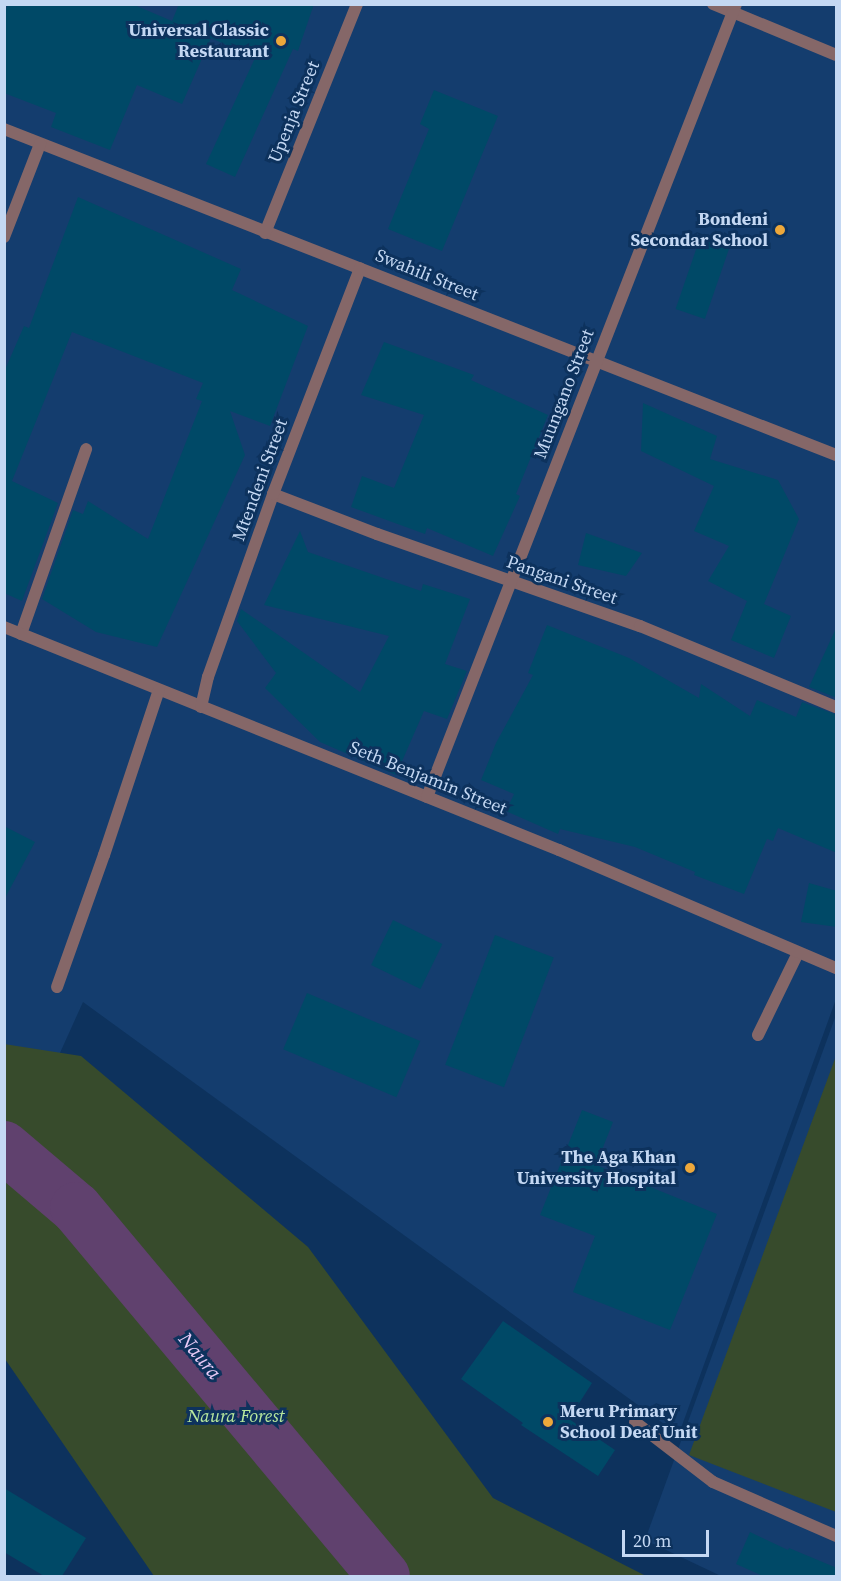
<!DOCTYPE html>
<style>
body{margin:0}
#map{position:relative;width:841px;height:1581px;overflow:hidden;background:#0d325d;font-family:"Source Serif 4",serif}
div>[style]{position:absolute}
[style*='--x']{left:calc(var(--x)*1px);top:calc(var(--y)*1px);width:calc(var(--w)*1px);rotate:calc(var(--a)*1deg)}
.built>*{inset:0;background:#143d6e}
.green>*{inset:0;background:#374b2c}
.river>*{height:52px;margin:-26px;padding:0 26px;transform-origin:26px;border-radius:26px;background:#60416e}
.building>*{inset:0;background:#004967;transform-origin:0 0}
.service>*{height:12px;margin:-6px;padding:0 6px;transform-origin:6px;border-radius:6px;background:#856768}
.minor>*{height:12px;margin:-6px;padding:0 6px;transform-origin:6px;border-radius:6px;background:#856768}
.dots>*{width:16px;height:16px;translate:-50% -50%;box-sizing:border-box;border:3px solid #0d325d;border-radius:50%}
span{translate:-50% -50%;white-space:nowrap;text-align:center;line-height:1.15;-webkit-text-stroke:6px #0d325d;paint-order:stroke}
.poi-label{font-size:18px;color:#c4d8f3;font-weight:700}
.right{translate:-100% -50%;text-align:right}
.left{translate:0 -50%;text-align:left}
.street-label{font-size:18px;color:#c4d8f3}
.park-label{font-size:18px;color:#b8e89d;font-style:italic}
.water-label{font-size:20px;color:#e9cbf7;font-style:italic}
.frame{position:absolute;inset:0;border:6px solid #c4d8f3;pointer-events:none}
.scale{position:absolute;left:622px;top:1530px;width:87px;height:27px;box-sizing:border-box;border:3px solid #c4d8f3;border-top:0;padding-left:8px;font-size:18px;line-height:21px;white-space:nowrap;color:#c4d8f3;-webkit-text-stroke:4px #0d325d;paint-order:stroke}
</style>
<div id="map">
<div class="built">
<i style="clip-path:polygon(4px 5px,836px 5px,836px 999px,680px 1431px,671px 1429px,83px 1002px,12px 1159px,5px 1156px)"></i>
<i style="clip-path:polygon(836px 1015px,836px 1576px,721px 1576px,645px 1540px)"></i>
</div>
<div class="green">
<i style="clip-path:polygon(4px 1044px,81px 1056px,308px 1247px,493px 1498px,646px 1576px,154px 1576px,5px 1359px)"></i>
<i style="clip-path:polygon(836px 1056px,836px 1512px,689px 1455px)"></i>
</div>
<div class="river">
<i style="--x:4;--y:1147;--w:94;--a:40.3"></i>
<i style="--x:76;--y:1208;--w:480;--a:50.1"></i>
</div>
<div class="building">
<i style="clip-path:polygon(8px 4px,132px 4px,172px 21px,179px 4px,314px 4px,298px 51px,293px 49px,235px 177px,206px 164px,255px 58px,211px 38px,182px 104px,137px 85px,110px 150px,51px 127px,56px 113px,4px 93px,4px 14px)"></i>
<i style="clip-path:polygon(434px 90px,498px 116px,442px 251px,388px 229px,429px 129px,420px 124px)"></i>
<i style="clip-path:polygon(78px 197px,241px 269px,232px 290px,308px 326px,270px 426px,230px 411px,245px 455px,157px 647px,96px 632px,42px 599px,73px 510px,83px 514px,88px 501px,148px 539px,202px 401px,196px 399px,203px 383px,72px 332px,12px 481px,58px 503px,22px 601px,4px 593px,4px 372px,24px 326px,29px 328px)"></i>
<i style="left:700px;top:238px;width:31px;height:75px;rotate:19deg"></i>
<i style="clip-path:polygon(384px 342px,474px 375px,471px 380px,548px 415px,516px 494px,520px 496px,493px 556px,427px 528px,425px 534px,351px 507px,362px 476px,394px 488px,424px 415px,361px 395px)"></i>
<i style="clip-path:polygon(643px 403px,717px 436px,710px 459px,778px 480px,799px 519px,764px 604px,791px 616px,774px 658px,731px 640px,747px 601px,708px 581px,729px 546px,694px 531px,714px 486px,641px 451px)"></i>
<i style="clip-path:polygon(300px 531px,308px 552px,421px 591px,423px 584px,470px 599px,445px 664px,467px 671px,465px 676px,447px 719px,424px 711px,396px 775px,320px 742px,265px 688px,276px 673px,237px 621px,241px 609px,360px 692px,389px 636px,264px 605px)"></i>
<i style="clip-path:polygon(586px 533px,642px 553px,626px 576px,578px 565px)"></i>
<i style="clip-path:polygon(547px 625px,629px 658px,699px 698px,701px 684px,750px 716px,757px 700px,796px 717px,802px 702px,837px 715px,837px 853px,778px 828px,773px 841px,767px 839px,744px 894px,694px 875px,695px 872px,635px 847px,560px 829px,558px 834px,506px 811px,514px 794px,481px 780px,496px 743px,533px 675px,528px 673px)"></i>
<i style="clip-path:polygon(837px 626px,837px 698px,809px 687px)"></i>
<i style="clip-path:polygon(4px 826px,35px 842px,4px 900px)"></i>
<i style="clip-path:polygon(809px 883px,837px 891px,837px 927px,801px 922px)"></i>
<i style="left:393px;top:920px;width:55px;height:50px;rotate:26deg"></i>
<i style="left:495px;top:935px;width:63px;height:139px;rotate:21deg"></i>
<i style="left:307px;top:993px;width:123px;height:61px;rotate:23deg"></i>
<i style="clip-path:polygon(582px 1110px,613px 1122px,596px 1165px,717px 1214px,670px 1330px,573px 1292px,595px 1236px,540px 1215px)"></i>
<i style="clip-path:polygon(503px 1321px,592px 1383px,569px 1419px,615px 1450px,598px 1476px,521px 1425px,523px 1423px,461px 1379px)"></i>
<i style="clip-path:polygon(4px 1488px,86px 1538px,62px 1576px,44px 1576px,4px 1552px)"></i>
<i style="clip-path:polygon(750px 1532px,788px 1550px,789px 1548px,837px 1568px,837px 1576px,763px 1576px,736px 1564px)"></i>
</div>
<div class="service">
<i style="--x:21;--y:634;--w:196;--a:-70.6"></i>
<i style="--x:758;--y:1035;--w:91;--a:-64"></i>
<i style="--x:635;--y:1422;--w:98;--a:37.6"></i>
<i style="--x:713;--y:1482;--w:134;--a:23.7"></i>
</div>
<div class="minor">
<i style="--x:713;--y:4;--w:133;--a:22.5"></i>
<i style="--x:4;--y:129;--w:894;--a:21.4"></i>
<i style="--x:265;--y:233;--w:247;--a:-68.1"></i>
<i style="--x:4;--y:237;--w:100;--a:-68.8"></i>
<i style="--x:273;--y:494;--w:111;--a:21"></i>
<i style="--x:377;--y:534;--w:279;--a:19.3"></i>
<i style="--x:640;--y:626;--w:212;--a:22.5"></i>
<i style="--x:4;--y:627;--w:598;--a:21.89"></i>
<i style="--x:559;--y:850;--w:301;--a:23.1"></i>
<i style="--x:201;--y:707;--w:31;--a:-77"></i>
<i style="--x:208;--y:677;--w:194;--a:-70.4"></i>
<i style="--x:273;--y:494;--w:242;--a:-68.9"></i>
<i style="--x:427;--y:797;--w:851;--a:-68.71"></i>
<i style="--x:57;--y:987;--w:140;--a:-70.4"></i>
<i style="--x:104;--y:855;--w:174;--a:-71.6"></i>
</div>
<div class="dots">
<i style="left:281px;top:41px;background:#eda83b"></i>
<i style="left:780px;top:230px;background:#eda83b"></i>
<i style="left:690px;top:1168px;background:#eda83b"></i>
<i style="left:548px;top:1422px;background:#eda83b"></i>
</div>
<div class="poi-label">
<span class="right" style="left:269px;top:41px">Universal Classic<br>Restaurant</span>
<span class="right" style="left:768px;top:230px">Bondeni<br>Secondar School</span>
<span class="right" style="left:676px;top:1168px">The Aga Khan<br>University Hospital</span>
<span class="left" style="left:560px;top:1422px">Meru Primary<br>School Deaf Unit</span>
</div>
<div class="street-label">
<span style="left:294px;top:112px;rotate:-68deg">Upenja Street</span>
<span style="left:427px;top:275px;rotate:22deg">Swahili Street</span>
<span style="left:564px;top:394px;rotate:-69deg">Muungano Street</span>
<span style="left:260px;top:480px;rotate:-70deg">Mtendeni Street</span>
<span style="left:562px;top:580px;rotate:19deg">Pangani Street</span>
<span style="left:428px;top:778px;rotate:22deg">Seth Benjamin Street</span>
</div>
<div class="park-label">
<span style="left:236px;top:1416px">Naura Forest</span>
</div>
<div class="water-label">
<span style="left:200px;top:1356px;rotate:50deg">Naura</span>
</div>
<div class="frame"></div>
<div class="scale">20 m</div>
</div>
